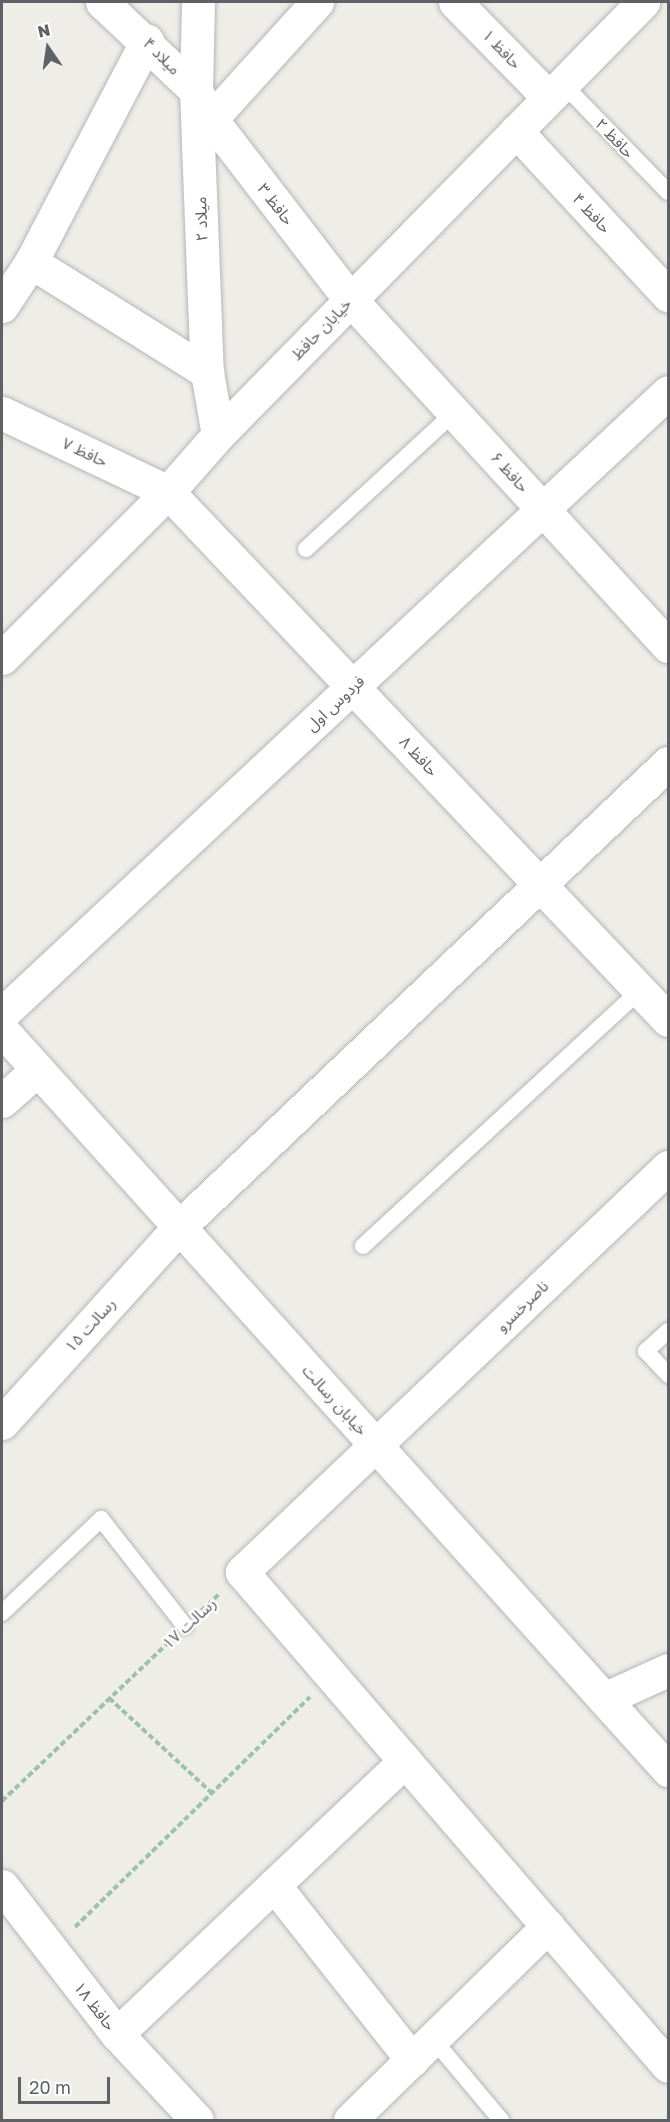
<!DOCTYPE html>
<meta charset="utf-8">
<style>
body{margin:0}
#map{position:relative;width:670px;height:2122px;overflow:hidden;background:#efede7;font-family:"Golos Text","Noto Sans Arabic",sans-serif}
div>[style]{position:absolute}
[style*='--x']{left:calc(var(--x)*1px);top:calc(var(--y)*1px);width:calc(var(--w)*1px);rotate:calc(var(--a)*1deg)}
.path>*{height:4px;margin-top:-2px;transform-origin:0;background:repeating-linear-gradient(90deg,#9ec2a8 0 6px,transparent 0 9px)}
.roads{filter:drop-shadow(0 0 2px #b4b6ba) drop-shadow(0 0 2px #b4b6ba)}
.lane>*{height:16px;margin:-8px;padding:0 8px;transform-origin:8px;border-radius:8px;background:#fff}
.street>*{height:33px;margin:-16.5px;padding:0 16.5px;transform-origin:16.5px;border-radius:16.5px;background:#fff}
.secondary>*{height:33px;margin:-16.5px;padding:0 16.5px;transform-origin:16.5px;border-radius:16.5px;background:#fff}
span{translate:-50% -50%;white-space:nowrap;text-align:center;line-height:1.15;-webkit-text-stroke:4.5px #fff;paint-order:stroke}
.street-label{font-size:16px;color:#5e6166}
.frame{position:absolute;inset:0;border:3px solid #5e6166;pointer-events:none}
.north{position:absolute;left:18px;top:18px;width:60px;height:60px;-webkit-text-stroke:4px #fff;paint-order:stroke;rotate:347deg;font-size:16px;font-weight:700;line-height:24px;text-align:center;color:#5e6166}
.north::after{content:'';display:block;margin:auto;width:21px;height:27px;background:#5e6166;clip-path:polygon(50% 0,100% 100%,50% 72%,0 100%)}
.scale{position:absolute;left:18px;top:2077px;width:92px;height:27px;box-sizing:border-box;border:3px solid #5e6166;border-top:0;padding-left:8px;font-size:18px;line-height:21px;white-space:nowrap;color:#5e6166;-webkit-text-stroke:4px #fff;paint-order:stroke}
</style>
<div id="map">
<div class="path">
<i style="--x:201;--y:1611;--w:26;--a:-43"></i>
<i style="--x:109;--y:1698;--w:140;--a:42.7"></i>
<i style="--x:2;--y:1801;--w:232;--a:-43.6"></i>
<i style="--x:75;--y:1927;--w:329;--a:-44.4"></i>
</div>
<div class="roads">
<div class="lane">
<i style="--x:562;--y:83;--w:152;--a:45.8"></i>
<i style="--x:306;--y:549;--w:202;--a:-42.6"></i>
<i style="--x:363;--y:1246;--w:377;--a:-42.7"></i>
<i style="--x:668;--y:1331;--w:30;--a:138"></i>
<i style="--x:646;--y:1351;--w:33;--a:47"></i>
<i style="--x:2;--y:1613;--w:137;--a:-43.5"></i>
<i style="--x:101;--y:1519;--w:136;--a:51.9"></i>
<i style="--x:433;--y:2039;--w:106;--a:50"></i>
</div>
<div class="street">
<i style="--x:102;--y:2;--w:129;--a:43.4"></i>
<i style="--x:196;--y:91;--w:32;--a:62"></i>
<i style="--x:211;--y:119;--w:213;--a:52.4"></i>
<i style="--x:198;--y:2;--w:89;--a:91.3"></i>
<i style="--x:196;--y:91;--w:281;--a:87.8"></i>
<i style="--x:207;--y:372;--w:64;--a:80.1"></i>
<i style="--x:455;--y:2;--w:133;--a:45.6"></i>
<i style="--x:211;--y:119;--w:158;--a:-47.8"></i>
<i style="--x:516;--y:131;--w:224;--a:47.2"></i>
<i style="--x:31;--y:262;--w:208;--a:32"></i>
<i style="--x:350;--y:299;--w:471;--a:47.5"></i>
<i style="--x:2;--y:306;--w:53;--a:-56.6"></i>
<i style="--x:31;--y:262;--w:250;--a:-62.4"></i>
<i style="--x:2;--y:413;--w:184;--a:25.4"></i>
<i style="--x:168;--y:492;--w:727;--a:46.56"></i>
<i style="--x:2;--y:1014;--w:911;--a:-43.04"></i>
<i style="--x:2;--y:1101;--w:47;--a:-41.5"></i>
<i style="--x:668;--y:1167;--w:588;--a:136.45"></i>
<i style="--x:242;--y:1572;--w:652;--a:49.23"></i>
<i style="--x:2;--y:1423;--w:264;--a:-47.9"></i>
<i style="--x:179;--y:1227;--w:674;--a:-43.5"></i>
<i style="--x:274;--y:1885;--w:223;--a:51.7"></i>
<i style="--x:2;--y:1886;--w:187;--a:52.2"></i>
<i style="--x:117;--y:2034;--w:117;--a:47.1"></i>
<i style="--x:117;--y:2034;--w:397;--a:-43.5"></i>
<i style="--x:350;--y:2120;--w:277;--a:-44.4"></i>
</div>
<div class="secondary">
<i style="--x:2;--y:658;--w:235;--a:-45"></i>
<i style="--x:168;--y:492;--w:76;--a:-48.7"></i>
<i style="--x:218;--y:435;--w:607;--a:-45.53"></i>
<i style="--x:2;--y:1030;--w:996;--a:48.01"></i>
<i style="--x:604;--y:1699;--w:70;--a:-24.4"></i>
</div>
</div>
<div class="street-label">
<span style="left:502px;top:49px;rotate:46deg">حافظ ۱</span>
<span style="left:162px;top:56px;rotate:45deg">میلاد ۴</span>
<span style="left:615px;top:138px;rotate:46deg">حافظ ۲</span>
<span style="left:276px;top:204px;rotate:52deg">حافظ ۳</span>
<span style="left:592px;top:213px;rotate:47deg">حافظ ۴</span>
<span style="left:201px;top:219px;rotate:-92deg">میلاد ۲</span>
<span style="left:321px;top:329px;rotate:-46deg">خیابان حافظ</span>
<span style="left:85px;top:452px;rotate:25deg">حافظ ۷</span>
<span style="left:510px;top:472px;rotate:48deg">حافظ ۶</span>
<span style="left:335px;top:703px;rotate:-43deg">فردوس اول</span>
<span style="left:419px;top:756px;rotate:47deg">حافظ ۸</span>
<span style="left:522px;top:1306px;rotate:-44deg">ناصرخسرو</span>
<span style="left:90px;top:1325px;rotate:-48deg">رسالت ۱۵</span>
<span style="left:335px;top:1400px;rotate:48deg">خیابان رسالت</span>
<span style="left:189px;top:1623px;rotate:-43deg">رسالت ۱۷</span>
<span style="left:95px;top:2006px;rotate:52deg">حافظ ۱۸</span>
</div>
<div class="frame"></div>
<div class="north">N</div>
<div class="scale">20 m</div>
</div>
